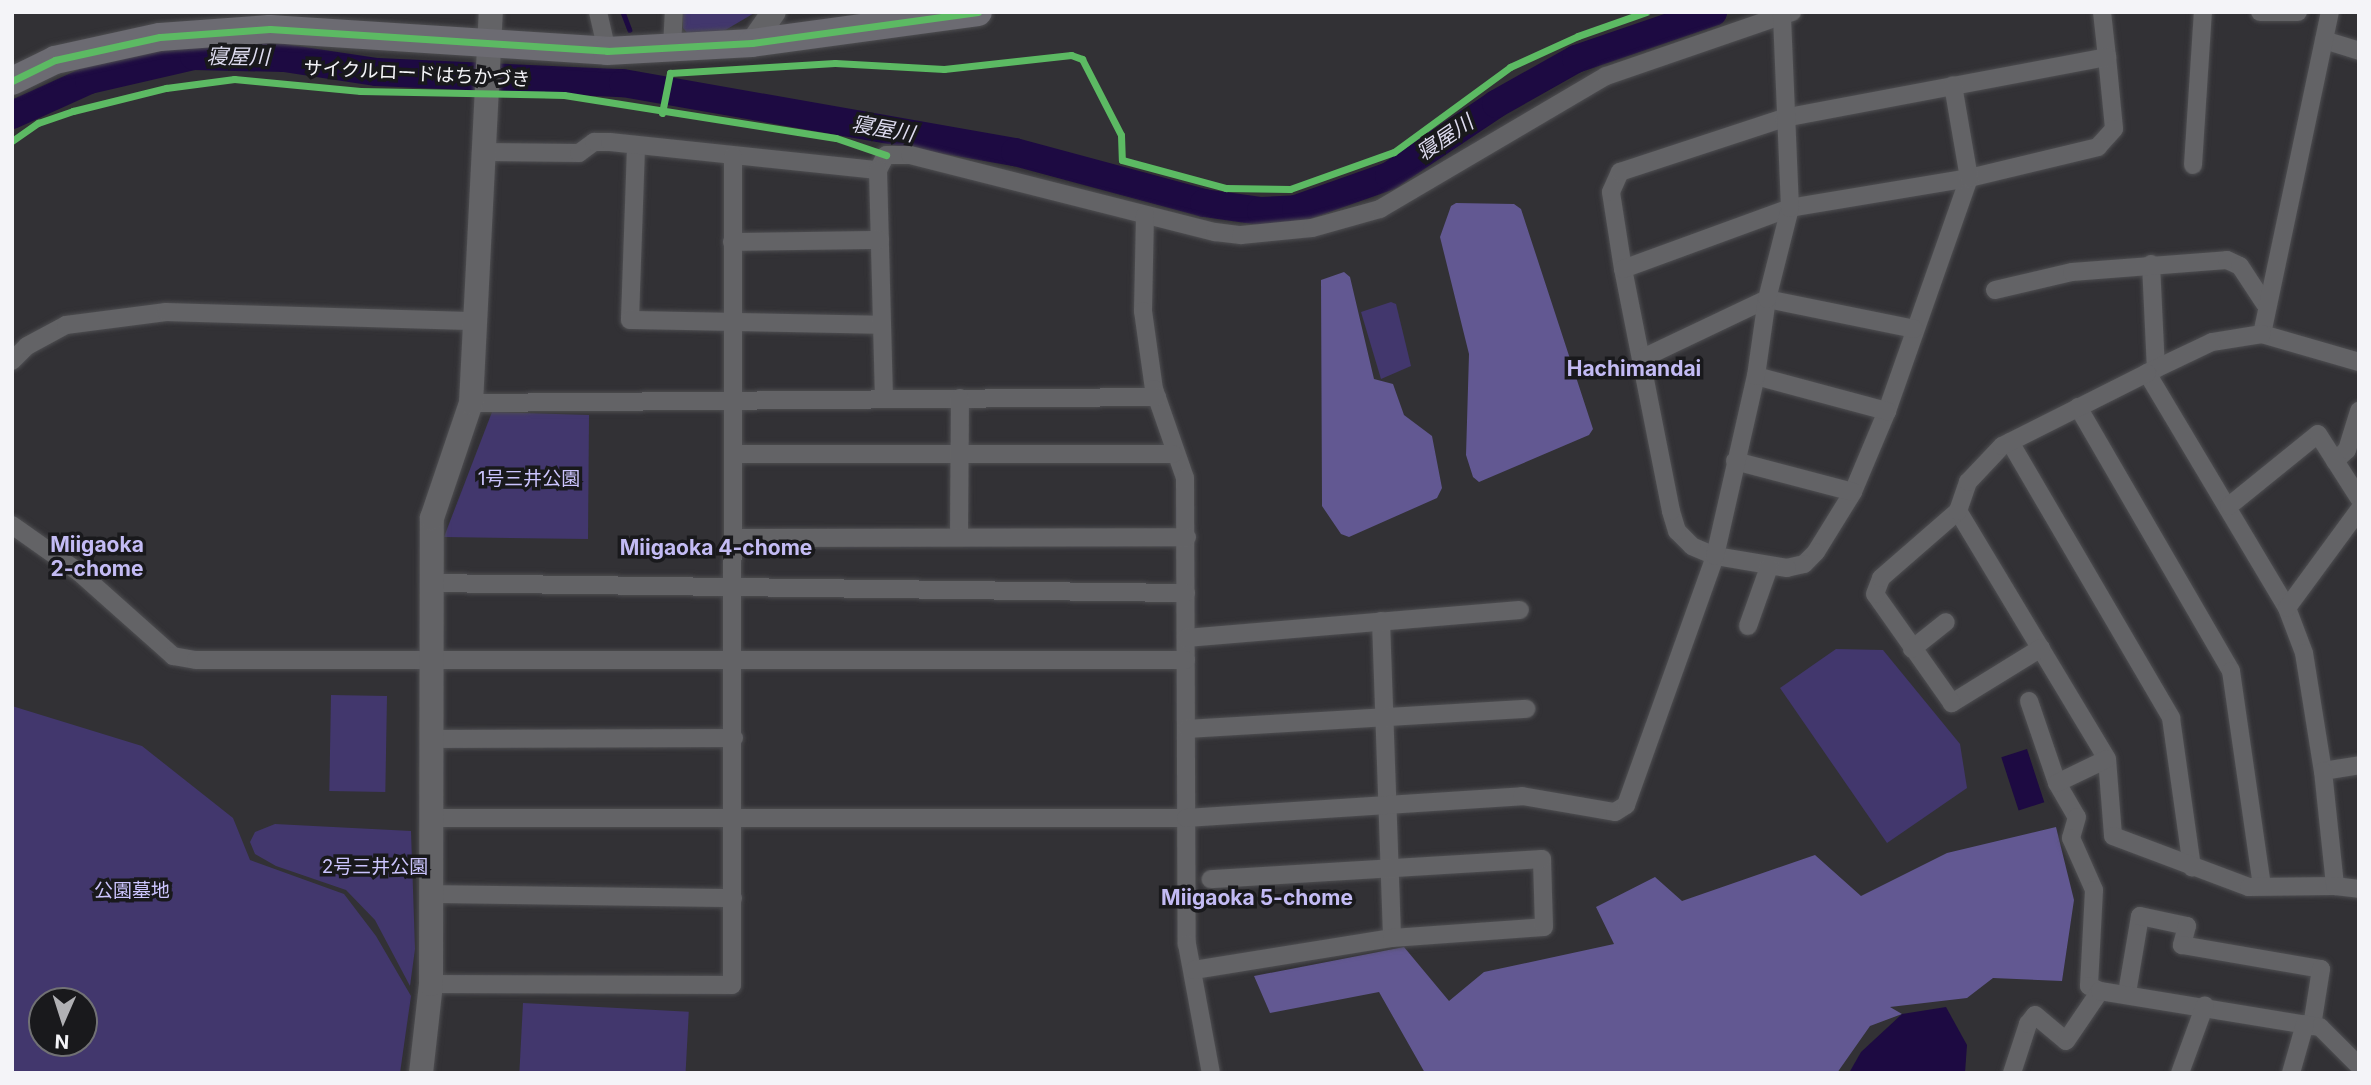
<!DOCTYPE html>
<meta charset="utf-8">
<style>
body{margin:0}
#map{position:relative;width:2371px;height:1085px;overflow:hidden;background:#323135;font-family:Inter,"Noto Sans JP",sans-serif}
div>[style]{position:absolute}
[style*='--x']{left:calc(var(--x)*1px);top:calc(var(--y)*1px);width:calc(var(--w)*1px);rotate:calc(var(--a)*1deg)}
.green>*{inset:0;background:#42376d;transform-origin:0 0}
.forest>*{inset:0;background:#625892}
.water>*{inset:0;background:#1d0a42;transform-origin:0 0}
.stream>*{height:4.5px;margin:-2.25px;padding:0 2.25px;transform-origin:2.25px;border-radius:2.25px;background:#1d0a42}
.river>*{height:28px;margin:-14px;padding:0 14px;transform-origin:14px;border-radius:14px;background:#1d0a42}
.roads{filter:drop-shadow(0 0 2px #4e4e51) drop-shadow(0 0 2px #4e4e51)}
.street>*{height:18px;margin:-9px;padding:0 9px;transform-origin:9px;border-radius:9px;background:#636366}
.secondary>*{height:24px;margin:-12px;padding:0 12px;transform-origin:12px;border-radius:12px;background:#636366}
.primary>*{height:28px;margin:-14px;padding:0 14px;transform-origin:14px;border-radius:14px;background:#6c6b72}
.cycleway>*{height:7px;margin:-3.5px;padding:0 3.5px;transform-origin:3.5px;border-radius:3.5px;background:#5cba63}
span{translate:-50% -50%;white-space:nowrap;text-align:center;line-height:1.15;-webkit-text-stroke:7px #19191c;paint-order:stroke}
.street-label{font-size:19px;color:#f4f4f8}
.park-label{font-size:19px;color:#cbc4fd}
.water-label{font-size:21px;color:#dedcf0;font-style:italic}
.neighbourhood-label{font-size:21px;color:#c3bbf4;font-weight:700}
.frame{position:absolute;inset:0;border:14px solid #f4f4f8;pointer-events:none}
.north{position:absolute;left:28px;top:987px;width:70px;height:70px;box-sizing:border-box;background:#19191c;border:2px solid #717174;border-radius:50%;rotate:183deg;font-size:19px;font-weight:700;line-height:28px;text-align:center;color:#f4f4f8}
.north::after{content:'';display:block;margin:auto;width:24px;height:32px;background:#b0b0b4;clip-path:polygon(50% 0,100% 100%,50% 72%,0 100%)}
</style>
<div id="map">
<div class="green">
<i style="clip-path:polygon(683px 12px,756px 12px,722px 32px,688px 34px,683px 28px)"></i>
<i style="clip-path:polygon(1391px 302px,1396px 304px,1411px 366px,1381px 379px,1361px 312px)"></i>
<i style="clip-path:polygon(492px 412px,589px 415px,588px 539px,444px 537px)"></i>
<i style="clip-path:polygon(1836px 649px,1883px 650px,1960px 744px,1967px 788px,1887px 843px,1780px 688px)"></i>
<i style="left:331px;top:695px;width:56px;height:96px;rotate:1deg"></i>
<i style="clip-path:polygon(evenodd,12px 706px,142px 746px,233px 818px,250px 860px,344px 894px,376px 936px,411px 996px,400px 1073px,12px 1073px,12px 706px,42px 1001px,84px 1001px,84px 1043px,42px 1043px,42px 1001px)"></i>
<i style="clip-path:polygon(275px 824px,411px 831px,415px 949px,410px 986px,375px 920px,346px 890px,276px 866px,255px 854px,250px 842px,255px 832px)"></i>
<i style="left:523px;top:1003px;width:166px;height:70px;rotate:3deg"></i>
</div>
<div class="forest">
<i style="clip-path:polygon(1456px 203px,1514px 204px,1521px 209px,1593px 429px,1589px 435px,1479px 482px,1473px 477px,1466px 455px,1469px 354px,1440px 237px,1451px 206px)"></i>
<i style="clip-path:polygon(1344px 272px,1350px 277px,1374px 379px,1393px 384px,1404px 415px,1432px 436px,1442px 488px,1437px 498px,1349px 537px,1341px 534px,1322px 506px,1321px 280px)"></i>
<i style="clip-path:polygon(2056px 827px,2074px 900px,2062px 981px,1993px 978px,1967px 998px,1890px 1007px,1902px 1014px,1870px 1026px,1837px 1073px,1425px 1073px,1379px 992px,1270px 1013px,1254px 976px,1404px 947px,1449px 1001px,1484px 972px,1614px 944px,1596px 907px,1655px 877px,1682px 901px,1815px 855px,1861px 896px,1947px 853px)"></i>
</div>
<div class="water">
<i style="left:2027px;top:749px;width:56px;height:27px;rotate:72deg"></i>
<i style="clip-path:polygon(1946px 1007px,1967px 1045px,1965px 1073px,1849px 1073px,1861px 1052px,1902px 1014px)"></i>
</div>
<div class="stream">
<i style="--x:623;--y:12;--w:19;--a:69"></i>
</div>
<div class="river">
<i style="--x:12;--y:115;--w:85;--a:-24.4"></i>
<i style="--x:89;--y:80;--w:108;--a:-12.9"></i>
<i style="--x:194;--y:56;--w:90;--a:1.3"></i>
<i style="--x:284;--y:58;--w:94;--a:8.6"></i>
<i style="--x:377;--y:72;--w:246;--a:2.6"></i>
<i style="--x:623;--y:83;--w:398;--a:10"></i>
<i style="--x:1015;--y:152;--w:196;--a:15.1"></i>
<i style="--x:1204;--y:203;--w:58;--a:8"></i>
<i style="--x:1261;--y:211;--w:35;--a:-3"></i>
<i style="--x:1296;--y:209;--w:99;--a:-19.5"></i>
<i style="--x:1389;--y:176;--w:129;--a:-33.9"></i>
<i style="--x:1496;--y:104;--w:92;--a:-29.4"></i>
<i style="--x:1576;--y:59;--w:145;--a:-18.9"></i>
</div>
<div class="roads">
<div class="street">
<i style="--x:598;--y:12;--w:40;--a:77"></i>
<i style="--x:2102;--y:12;--w:45;--a:83.7"></i>
<i style="--x:2107;--y:57;--w:72;--a:84.4"></i>
<i style="--x:2114;--y:129;--w:24;--a:132"></i>
<i style="--x:2098;--y:147;--w:133;--a:166.5"></i>
<i style="--x:1969;--y:178;--w:247;--a:109.4"></i>
<i style="--x:1887;--y:411;--w:88;--a:112.8"></i>
<i style="--x:1853;--y:492;--w:70;--a:121.7"></i>
<i style="--x:1816;--y:552;--w:17;--a:135"></i>
<i style="--x:1804;--y:564;--w:17;--a:167"></i>
<i style="--x:1787;--y:568;--w:73;--a:-170.5"></i>
<i style="--x:1715;--y:556;--w:25;--a:-157"></i>
<i style="--x:1692;--y:546;--w:21;--a:-135"></i>
<i style="--x:1677;--y:531;--w:21;--a:-107"></i>
<i style="--x:1671;--y:511;--w:247;--a:-101.2"></i>
<i style="--x:1623;--y:269;--w:78;--a:-98.9"></i>
<i style="--x:1611;--y:192;--w:22;--a:-66"></i>
<i style="--x:1620;--y:172;--w:173;--a:-18.2"></i>
<i style="--x:1784;--y:118;--w:329;--a:-10.7"></i>
<i style="--x:2260;--y:12;--w:38;--a:0"></i>
<i style="--x:2324;--y:40;--w:37;--a:17"></i>
<i style="--x:672;--y:47;--w:35;--a:-87"></i>
<i style="--x:636;--y:147;--w:173;--a:92"></i>
<i style="--x:630;--y:320;--w:252;--a:1.1"></i>
<i style="--x:485;--y:152;--w:94;--a:0.6"></i>
<i style="--x:579;--y:153;--w:19;--a:-36"></i>
<i style="--x:594;--y:142;--w:16;--a:0"></i>
<i style="--x:610;--y:142;--w:269;--a:6"></i>
<i style="--x:878;--y:170;--w:17;--a:-62"></i>
<i style="--x:886;--y:155;--w:24;--a:0"></i>
<i style="--x:910;--y:155;--w:315;--a:14.2"></i>
<i style="--x:1215;--y:232;--w:26;--a:7"></i>
<i style="--x:1241;--y:235;--w:71;--a:-5.6"></i>
<i style="--x:1312;--y:228;--w:71;--a:-15.6"></i>
<i style="--x:1380;--y:209;--w:262;--a:-30.5"></i>
<i style="--x:1606;--y:76;--w:197;--a:-19"></i>
<i style="--x:2193;--y:165;--w:153;--a:-86.3"></i>
<i style="--x:878;--y:170;--w:228;--a:88.5"></i>
<i style="--x:1145;--y:215;--w:96;--a:91.2"></i>
<i style="--x:1143;--y:311;--w:79;--a:82"></i>
<i style="--x:1154;--y:389;--w:94;--a:70.8"></i>
<i style="--x:1185;--y:478;--w:466;--a:89.8"></i>
<i style="--x:1187;--y:944;--w:131;--a:79.5"></i>
<i style="--x:732;--y:242;--w:148;--a:-0.8"></i>
<i style="--x:2151;--y:264;--w:105;--a:87.3"></i>
<i style="--x:1623;--y:269;--w:178;--a:-20.1"></i>
<i style="--x:1790;--y:208;--w:181;--a:-9.5"></i>
<i style="--x:1969;--y:178;--w:94;--a:-99.8"></i>
<i style="--x:1995;--y:290;--w:79;--a:-13.2"></i>
<i style="--x:2072;--y:272;--w:155;--a:-4.4"></i>
<i style="--x:2227;--y:260;--w:14;--a:25"></i>
<i style="--x:2240;--y:266;--w:45;--a:56.7"></i>
<i style="--x:2262;--y:334;--w:329;--a:-78.1"></i>
<i style="--x:1643;--y:358;--w:137;--a:-25.4"></i>
<i style="--x:1767;--y:299;--w:150;--a:11.5"></i>
<i style="--x:12;--y:361;--w:21;--a:-45"></i>
<i style="--x:27;--y:346;--w:44;--a:-28.3"></i>
<i style="--x:66;--y:325;--w:101;--a:-7.4"></i>
<i style="--x:166;--y:312;--w:311;--a:1.7"></i>
<i style="--x:2359;--y:362;--w:101;--a:-163.9"></i>
<i style="--x:2262;--y:334;--w:51;--a:170.9"></i>
<i style="--x:2212;--y:342;--w:72;--a:154.5"></i>
<i style="--x:2147;--y:373;--w:274;--a:59.2"></i>
<i style="--x:2287;--y:608;--w:48;--a:69.3"></i>
<i style="--x:2304;--y:653;--w:120;--a:80.9"></i>
<i style="--x:2323;--y:771;--w:36;--a:-9"></i>
<i style="--x:1756;--y:376;--w:136;--a:15"></i>
<i style="--x:471;--y:403;--w:686;--a:-0.5"></i>
<i style="--x:2078;--y:407;--w:305;--a:59.9"></i>
<i style="--x:2231;--y:671;--w:217;--a:81.8"></i>
<i style="--x:2010;--y:442;--w:320;--a:59.7"></i>
<i style="--x:2171;--y:718;--w:151;--a:82"></i>
<i style="--x:733;--y:454;--w:440;--a:0"></i>
<i style="--x:1735;--y:461;--w:122;--a:14.7"></i>
<i style="--x:2335;--y:461;--w:16;--a:-43"></i>
<i style="--x:2347;--y:450;--w:41;--a:-72.9"></i>
<i style="--x:2229;--y:506;--w:114;--a:-39"></i>
<i style="--x:2318;--y:434;--w:76;--a:57.4"></i>
<i style="--x:1958;--y:511;--w:289;--a:59"></i>
<i style="--x:2107;--y:759;--w:77;--a:85.5"></i>
<i style="--x:2113;--y:836;--w:145;--a:20.6"></i>
<i style="--x:2249;--y:887;--w:86;--a:-0.7"></i>
<i style="--x:12;--y:525;--w:83;--a:35.2"></i>
<i style="--x:80;--y:573;--w:125;--a:41.7"></i>
<i style="--x:173;--y:656;--w:23;--a:10"></i>
<i style="--x:196;--y:660;--w:990;--a:0"></i>
<i style="--x:959;--y:537;--w:139;--a:-89.6"></i>
<i style="--x:733;--y:538;--w:454;--a:-0.1"></i>
<i style="--x:429;--y:583;--w:757;--a:0.76"></i>
<i style="--x:2287;--y:608;--w:122;--a:-53.7"></i>
<i style="--x:1381;--y:621;--w:317;--a:88"></i>
<i style="--x:1748;--y:626;--w:63;--a:-70.4"></i>
<i style="--x:1186;--y:638;--w:335;--a:-4.8"></i>
<i style="--x:2041;--y:648;--w:105;--a:148.3"></i>
<i style="--x:1952;--y:703;--w:133;--a:-125.2"></i>
<i style="--x:1875;--y:594;--w:17;--a:-69"></i>
<i style="--x:1881;--y:578;--w:102;--a:-41"></i>
<i style="--x:1958;--y:511;--w:31;--a:-71"></i>
<i style="--x:1968;--y:482;--w:50;--a:-46.6"></i>
<i style="--x:2002;--y:446;--w:162;--a:-26.7"></i>
<i style="--x:1912;--y:649;--w:43;--a:-38.5"></i>
<i style="--x:2029;--y:701;--w:87;--a:71.1"></i>
<i style="--x:2057;--y:783;--w:39;--a:60"></i>
<i style="--x:2077;--y:817;--w:22;--a:106"></i>
<i style="--x:2071;--y:838;--w:57;--a:66.1"></i>
<i style="--x:2094;--y:890;--w:96;--a:93"></i>
<i style="--x:2089;--y:986;--w:12;--a:24"></i>
<i style="--x:1187;--y:729;--w:340;--a:-3.4"></i>
<i style="--x:429;--y:739;--w:305;--a:-0.2"></i>
<i style="--x:2323;--y:771;--w:116;--a:84"></i>
<i style="--x:2335;--y:886;--w:24;--a:7"></i>
<i style="--x:2057;--y:783;--w:55;--a:-25.6"></i>
<i style="--x:431;--y:818;--w:755;--a:0"></i>
<i style="--x:1186;--y:818;--w:337;--a:-3.7"></i>
<i style="--x:1522;--y:796;--w:94;--a:9.8"></i>
<i style="--x:1615;--y:812;--w:13;--a:-32"></i>
<i style="--x:1626;--y:805;--w:264;--a:-70.3"></i>
<i style="--x:1715;--y:556;--w:185;--a:-77.2"></i>
<i style="--x:1756;--y:376;--w:78;--a:-81.9"></i>
<i style="--x:1767;--y:299;--w:94;--a:-75.8"></i>
<i style="--x:1790;--y:208;--w:193;--a:-92.4"></i>
<i style="--x:431;--y:894;--w:302;--a:0.8"></i>
<i style="--x:1194;--y:970;--w:201;--a:-9.2"></i>
<i style="--x:1392;--y:938;--w:152;--a:-4.1"></i>
<i style="--x:1544;--y:927;--w:68;--a:-91.7"></i>
<i style="--x:1542;--y:859;--w:332;--a:176.5"></i>
<i style="--x:431;--y:984;--w:301;--a:0.2"></i>
<i style="--x:732;--y:985;--w:829;--a:-89.93"></i>
<i style="--x:2127;--y:993;--w:78;--a:-80.4"></i>
<i style="--x:2140;--y:916;--w:48;--a:12"></i>
<i style="--x:2187;--y:926;--w:20;--a:105"></i>
<i style="--x:2182;--y:945;--w:141;--a:9.8"></i>
<i style="--x:2321;--y:969;--w:58;--a:99"></i>
<i style="--x:2012;--y:1073;--w:52;--a:-71.9"></i>
<i style="--x:2028;--y:1024;--w:11;--a:-52"></i>
<i style="--x:2035;--y:1015;--w:40;--a:40"></i>
<i style="--x:2066;--y:1041;--w:60;--a:-55.8"></i>
<i style="--x:2100;--y:991;--w:223;--a:9.3"></i>
<i style="--x:2320;--y:1027;--w:55;--a:45"></i>
<i style="--x:2180;--y:1073;--w:72;--a:-69.8"></i>
<i style="--x:2291;--y:1073;--w:51;--a:-74.1"></i>
</div>
<div class="secondary">
<i style="--x:752;--y:43;--w:38;--a:-55"></i>
<i style="--x:421;--y:1073;--w:90;--a:-83.6"></i>
<i style="--x:431;--y:984;--w:466;--a:-89.9"></i>
<i style="--x:432;--y:518;--w:121;--a:-71.3"></i>
<i style="--x:471;--y:403;--w:392;--a:-87.1"></i>
</div>
<div class="primary">
<i style="--x:12;--y:81;--w:48;--a:-26"></i>
<i style="--x:55;--y:60;--w:107;--a:-12.4"></i>
<i style="--x:160;--y:37;--w:110;--a:-4.2"></i>
<i style="--x:270;--y:29;--w:338;--a:3.7"></i>
<i style="--x:607;--y:51;--w:145;--a:-3.2"></i>
<i style="--x:752;--y:43;--w:228;--a:-7.8"></i>
</div>
</div>
<div class="cycleway">
<i style="--x:12;--y:81;--w:48;--a:-26"></i>
<i style="--x:55;--y:60;--w:107;--a:-12.4"></i>
<i style="--x:160;--y:37;--w:110;--a:-4.2"></i>
<i style="--x:270;--y:29;--w:338;--a:3.7"></i>
<i style="--x:607;--y:51;--w:145;--a:-3.2"></i>
<i style="--x:752;--y:43;--w:228;--a:-7.8"></i>
<i style="--x:662;--y:113;--w:41;--a:-78.7"></i>
<i style="--x:670;--y:73;--w:165;--a:-3.5"></i>
<i style="--x:835;--y:63;--w:109;--a:3.2"></i>
<i style="--x:944;--y:69;--w:128;--a:-6.3"></i>
<i style="--x:1071;--y:55;--w:12;--a:20"></i>
<i style="--x:1082;--y:59;--w:85;--a:62.8"></i>
<i style="--x:1121;--y:135;--w:25;--a:88"></i>
<i style="--x:1122;--y:160;--w:108;--a:15.1"></i>
<i style="--x:1226;--y:188;--w:64;--a:0.9"></i>
<i style="--x:1290;--y:189;--w:110;--a:-19.6"></i>
<i style="--x:1394;--y:152;--w:144;--a:-36.2"></i>
<i style="--x:1510;--y:67;--w:75;--a:-24.5"></i>
<i style="--x:1578;--y:36;--w:72;--a:-19.4"></i>
<i style="--x:12;--y:141;--w:32;--a:-35"></i>
<i style="--x:38;--y:123;--w:37;--a:-19"></i>
<i style="--x:73;--y:111;--w:96;--a:-13.9"></i>
<i style="--x:166;--y:88;--w:69;--a:-7.5"></i>
<i style="--x:234;--y:79;--w:127;--a:5.4"></i>
<i style="--x:360;--y:91;--w:204;--a:1.1"></i>
<i style="--x:564;--y:95;--w:275;--a:9"></i>
<i style="--x:836;--y:138;--w:53;--a:18.8"></i>
</div>
<div class="street-label">
<span style="left:417px;top:74px;rotate:3deg">サイクルロードはちかづき</span>
</div>
<div class="park-label">
<span style="left:529px;top:479px">1号三井公園</span>
<span style="left:375px;top:867px">2号三井公園</span>
<span style="left:132px;top:891px">公園墓地</span>
</div>
<div class="water-label">
<span style="left:238px;top:57px;rotate:1deg">寝屋川</span>
<span style="left:883px;top:129px;rotate:10deg">寝屋川</span>
<span style="left:1445px;top:138px;rotate:-34deg">寝屋川</span>
</div>
<div class="neighbourhood-label">
<span style="left:1634px;top:369px">Hachimandai</span>
<span style="left:97px;top:557px">Miigaoka<br>2-chome</span>
<span style="left:716px;top:548px">Miigaoka 4-chome</span>
<span style="left:1257px;top:898px">Miigaoka 5-chome</span>
</div>
<div class="frame"></div>
<div class="north">N</div>
</div>
